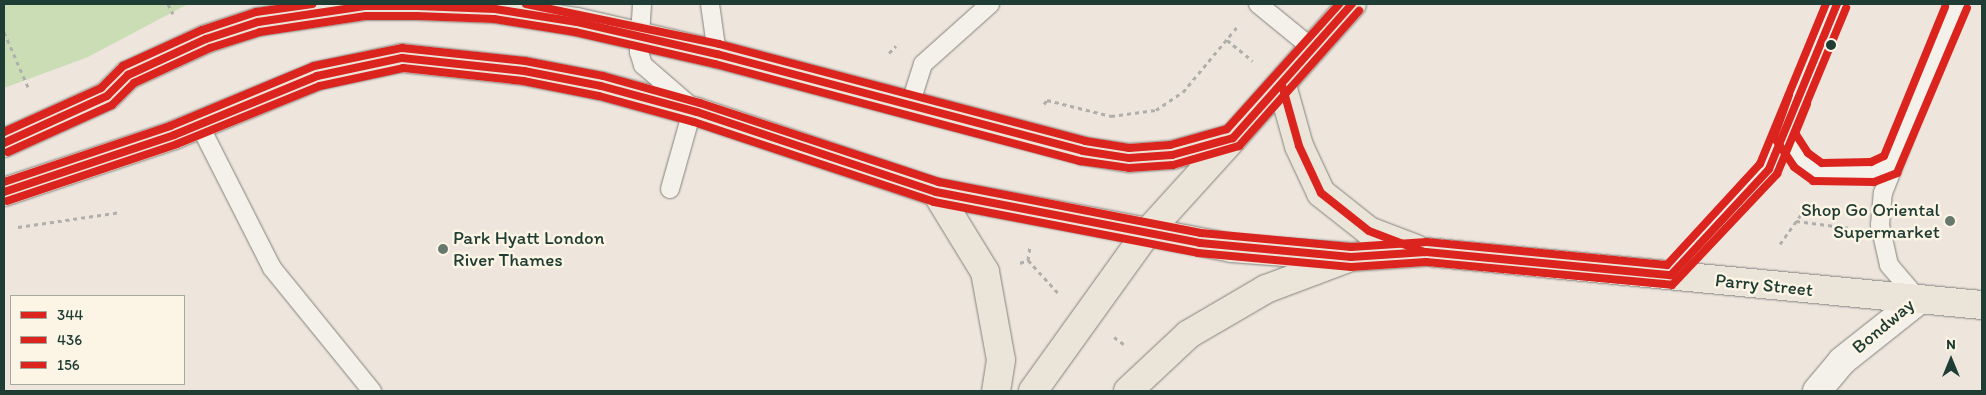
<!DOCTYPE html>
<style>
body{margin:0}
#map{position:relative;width:1986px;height:395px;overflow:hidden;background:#eee5dd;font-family:Itim,sans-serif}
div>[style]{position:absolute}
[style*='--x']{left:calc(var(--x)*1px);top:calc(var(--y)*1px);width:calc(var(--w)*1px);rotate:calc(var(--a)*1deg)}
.green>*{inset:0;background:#caddb5}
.path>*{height:3px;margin-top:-1.5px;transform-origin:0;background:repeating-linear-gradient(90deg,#afb0ab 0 4px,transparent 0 8px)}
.roads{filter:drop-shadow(0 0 1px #82837e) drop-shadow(0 0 1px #82837e)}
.service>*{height:18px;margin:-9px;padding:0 9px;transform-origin:9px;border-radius:9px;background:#f4f0ea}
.minor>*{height:28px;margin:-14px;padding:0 14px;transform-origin:14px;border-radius:14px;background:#f4f0ea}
.primary>*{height:28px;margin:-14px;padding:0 14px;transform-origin:14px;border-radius:14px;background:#ebe4d8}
.trunk>*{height:28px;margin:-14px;padding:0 14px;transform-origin:14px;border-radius:14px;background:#ebe4d8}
.bus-1>*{height:8px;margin:-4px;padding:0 4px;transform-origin:4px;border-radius:4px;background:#dc241f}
.bus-2>*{height:8px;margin:-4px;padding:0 4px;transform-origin:4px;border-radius:4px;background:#dc241f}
.bus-3>*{height:8px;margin:-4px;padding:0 4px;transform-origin:4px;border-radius:4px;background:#dc241f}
.dots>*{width:14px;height:14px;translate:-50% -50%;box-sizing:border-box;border:2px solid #fcf5e5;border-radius:50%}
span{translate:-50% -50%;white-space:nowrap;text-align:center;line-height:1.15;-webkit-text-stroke:5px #fcf5e5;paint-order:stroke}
.poi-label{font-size:19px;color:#1f3d34}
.right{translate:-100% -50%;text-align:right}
.left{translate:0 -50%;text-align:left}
.street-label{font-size:19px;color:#1f3d34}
.frame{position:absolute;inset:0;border:5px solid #1f3d34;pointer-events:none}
.legend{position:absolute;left:10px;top:295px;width:175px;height:90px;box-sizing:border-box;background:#fcf5e5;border:1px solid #a4ab9e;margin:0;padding:6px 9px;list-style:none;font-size:15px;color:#1f3d34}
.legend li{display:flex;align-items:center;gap:10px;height:25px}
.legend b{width:25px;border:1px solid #a4ab9e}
.north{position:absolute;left:1926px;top:335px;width:50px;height:50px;-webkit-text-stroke:4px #fcf5e5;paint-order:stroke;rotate:0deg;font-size:14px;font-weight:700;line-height:20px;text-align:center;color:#1f3d34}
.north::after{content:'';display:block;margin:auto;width:18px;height:22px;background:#1f3d34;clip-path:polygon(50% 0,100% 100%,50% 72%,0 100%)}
</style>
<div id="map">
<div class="green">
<i style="clip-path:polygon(4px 4px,188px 4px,88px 57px,4px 88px)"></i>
</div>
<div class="path">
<i style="--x:168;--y:4;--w:11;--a:63"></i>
<i style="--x:4;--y:32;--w:60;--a:66.4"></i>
<i style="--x:1227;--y:40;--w:33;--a:39"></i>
<i style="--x:889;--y:53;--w:10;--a:-45"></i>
<i style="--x:1044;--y:104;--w:5;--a:-53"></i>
<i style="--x:1047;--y:100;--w:66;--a:14"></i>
<i style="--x:1111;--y:116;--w:45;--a:-7.6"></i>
<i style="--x:1156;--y:110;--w:32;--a:-34"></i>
<i style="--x:1183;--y:92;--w:85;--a:-50.3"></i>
<i style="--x:1796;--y:221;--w:55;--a:7.3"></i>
<i style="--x:18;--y:227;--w:104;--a:-8.3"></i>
<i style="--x:1780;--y:244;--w:52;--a:-54.5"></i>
<i style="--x:1028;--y:260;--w:47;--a:47.6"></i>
<i style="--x:1020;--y:263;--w:9;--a:-21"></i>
<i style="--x:1028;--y:260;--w:15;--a:-82"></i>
<i style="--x:1114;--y:337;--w:14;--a:36"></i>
</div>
<div class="roads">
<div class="service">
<i style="--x:642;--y:4;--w:48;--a:93.6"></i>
<i style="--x:639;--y:52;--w:14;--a:73"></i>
<i style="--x:643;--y:65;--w:69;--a:40.9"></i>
<i style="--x:710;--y:4;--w:50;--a:82"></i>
<i style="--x:1258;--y:4;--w:70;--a:39.2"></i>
<i style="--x:910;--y:105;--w:43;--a:-72.4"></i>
<i style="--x:923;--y:64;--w:90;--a:-41.8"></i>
<i style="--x:199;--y:124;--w:161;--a:63.1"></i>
<i style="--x:272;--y:268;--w:159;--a:50.9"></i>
<i style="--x:1784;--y:134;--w:31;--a:57"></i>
<i style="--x:1801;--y:160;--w:22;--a:36"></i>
<i style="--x:1819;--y:173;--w:54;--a:-1.1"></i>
<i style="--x:1873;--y:172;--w:21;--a:-23"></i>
<i style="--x:670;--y:189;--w:81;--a:-74.2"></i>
<i style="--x:1671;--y:275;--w:144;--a:-47.2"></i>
<i style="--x:1769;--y:169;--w:178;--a:-67.6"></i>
<i style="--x:1919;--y:300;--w:46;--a:-130.6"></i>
<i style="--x:1889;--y:265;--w:41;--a:-102.7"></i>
<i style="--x:1880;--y:225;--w:32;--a:-85"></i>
<i style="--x:1883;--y:193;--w:203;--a:-68.4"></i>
</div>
<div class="minor">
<i style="--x:1817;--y:391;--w:39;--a:-50"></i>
<i style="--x:1842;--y:361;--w:98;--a:-38.4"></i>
</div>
<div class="primary">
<i style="--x:936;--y:192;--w:94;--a:58.5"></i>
<i style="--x:985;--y:272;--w:89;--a:79.7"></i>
<i style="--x:1001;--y:360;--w:31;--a:99"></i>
<i style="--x:1033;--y:391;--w:193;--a:-54.3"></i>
<i style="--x:1146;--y:234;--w:130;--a:-47.8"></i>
<i style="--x:1128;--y:391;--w:83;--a:-43.1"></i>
<i style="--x:1189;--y:334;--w:89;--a:-30.3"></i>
<i style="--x:1266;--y:289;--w:91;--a:-20.6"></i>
</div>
<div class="trunk">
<i style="--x:1282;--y:85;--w:63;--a:74.4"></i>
<i style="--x:1299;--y:146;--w:52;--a:64.9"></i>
<i style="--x:1321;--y:193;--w:61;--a:38.4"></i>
<i style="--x:1369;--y:231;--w:50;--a:21"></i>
<i style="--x:4;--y:143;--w:113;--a:-24.5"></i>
<i style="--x:107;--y:96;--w:30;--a:-45"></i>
<i style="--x:128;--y:75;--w:86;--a:-24.8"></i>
<i style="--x:206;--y:39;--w:55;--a:-18.1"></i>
<i style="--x:258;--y:22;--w:108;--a:-8.5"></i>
<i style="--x:365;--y:6;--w:52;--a:0"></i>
<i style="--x:417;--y:6;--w:78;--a:2.2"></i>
<i style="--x:495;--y:9;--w:83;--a:9"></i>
<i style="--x:577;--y:22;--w:144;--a:12.9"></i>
<i style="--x:717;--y:54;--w:379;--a:14.8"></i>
<i style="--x:1083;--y:151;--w:47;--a:8.7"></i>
<i style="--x:1129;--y:158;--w:43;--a:-4"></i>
<i style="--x:1172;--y:155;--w:63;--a:-15.6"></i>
<i style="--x:1233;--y:138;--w:179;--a:-48.4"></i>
<i style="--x:4;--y:192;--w:179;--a:-18.5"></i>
<i style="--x:174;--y:135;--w:155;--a:-22.4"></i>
<i style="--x:317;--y:76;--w:87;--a:-12"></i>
<i style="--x:402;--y:58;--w:123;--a:6.1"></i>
<i style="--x:524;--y:71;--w:78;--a:11"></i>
<i style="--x:601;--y:86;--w:99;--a:15.2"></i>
<i style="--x:697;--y:112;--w:252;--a:18.5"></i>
<i style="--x:936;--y:192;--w:300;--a:10.7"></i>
<i style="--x:1231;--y:248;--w:120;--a:4.3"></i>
<i style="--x:1351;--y:257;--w:75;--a:-3.8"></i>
<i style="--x:1426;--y:252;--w:559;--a:5.45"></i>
</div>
</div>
<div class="bus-1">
<i style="--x:1282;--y:85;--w:63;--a:74.4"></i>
<i style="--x:1299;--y:146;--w:52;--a:64.9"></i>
<i style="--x:1321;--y:193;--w:61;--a:38.4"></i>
<i style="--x:1369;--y:231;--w:59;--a:20.9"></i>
<i style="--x:4;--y:143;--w:113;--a:-24.5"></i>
<i style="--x:107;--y:96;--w:30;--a:-45"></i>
<i style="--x:128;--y:75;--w:86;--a:-24.8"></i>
<i style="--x:206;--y:39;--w:55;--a:-18.1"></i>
<i style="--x:258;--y:22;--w:108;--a:-8.5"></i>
<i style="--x:365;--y:6;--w:52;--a:0"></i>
<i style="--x:417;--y:6;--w:78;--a:2.2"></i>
<i style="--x:495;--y:9;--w:83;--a:9"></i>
<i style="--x:577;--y:22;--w:144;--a:12.9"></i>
<i style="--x:717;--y:54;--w:379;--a:14.8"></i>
<i style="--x:1083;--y:151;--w:47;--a:8.7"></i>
<i style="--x:1129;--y:158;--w:43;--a:-4"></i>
<i style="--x:1172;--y:155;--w:63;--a:-15.6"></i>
<i style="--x:1233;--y:138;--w:179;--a:-48.4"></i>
<i style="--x:4;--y:192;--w:179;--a:-18.5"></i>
<i style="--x:174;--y:135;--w:155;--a:-22.4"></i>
<i style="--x:317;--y:76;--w:87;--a:-12"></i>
<i style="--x:402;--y:58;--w:123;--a:6.1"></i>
<i style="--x:524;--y:71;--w:78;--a:11"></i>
<i style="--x:601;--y:86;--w:99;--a:15.2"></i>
<i style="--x:697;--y:112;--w:252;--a:18.5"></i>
<i style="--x:936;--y:192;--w:269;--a:10.9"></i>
<i style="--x:1200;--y:243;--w:152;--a:5.3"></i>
<i style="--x:1351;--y:257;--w:75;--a:-3.8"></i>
<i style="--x:1426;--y:252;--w:246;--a:5.4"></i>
<i style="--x:1671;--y:275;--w:144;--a:-47.2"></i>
<i style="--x:1769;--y:169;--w:178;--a:-67.6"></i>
</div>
<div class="bus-2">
<i style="--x:1789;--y:95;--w:45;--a:109.7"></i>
<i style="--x:1774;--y:137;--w:36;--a:56"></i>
<i style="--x:1794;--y:167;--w:24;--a:36"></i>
<i style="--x:1813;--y:181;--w:61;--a:0.9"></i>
<i style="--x:1874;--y:182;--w:25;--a:-21"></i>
<i style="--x:1897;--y:173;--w:179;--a:-67"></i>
<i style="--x:8;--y:152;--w:114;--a:-24.3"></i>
<i style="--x:112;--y:105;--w:31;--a:-45"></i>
<i style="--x:134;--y:83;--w:84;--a:-24.7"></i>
<i style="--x:210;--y:48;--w:52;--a:-17.7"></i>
<i style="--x:260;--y:32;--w:107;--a:-8.6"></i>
<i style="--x:366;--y:16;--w:51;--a:0"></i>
<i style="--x:417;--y:16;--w:77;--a:2.2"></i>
<i style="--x:494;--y:19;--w:82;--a:9.1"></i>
<i style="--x:575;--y:32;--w:144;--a:12.9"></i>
<i style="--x:715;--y:64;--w:378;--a:14.9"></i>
<i style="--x:1080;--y:161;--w:49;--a:8.1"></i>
<i style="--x:1129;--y:168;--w:44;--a:-3.9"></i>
<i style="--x:1173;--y:165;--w:69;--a:-16.1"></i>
<i style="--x:1239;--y:146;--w:181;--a:-48.4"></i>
<i style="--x:7;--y:201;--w:179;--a:-18.5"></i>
<i style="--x:177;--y:144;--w:154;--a:-22.1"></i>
<i style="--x:320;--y:86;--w:85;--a:-12.2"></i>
<i style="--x:403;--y:68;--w:121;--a:6.2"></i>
<i style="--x:523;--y:81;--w:77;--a:11.2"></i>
<i style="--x:599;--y:96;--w:98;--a:15.3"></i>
<i style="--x:694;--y:122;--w:253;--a:18.4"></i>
<i style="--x:934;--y:202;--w:269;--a:10.9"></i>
<i style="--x:1198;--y:253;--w:154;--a:5.2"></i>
<i style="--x:1351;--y:267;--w:75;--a:-3.8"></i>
<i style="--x:1426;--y:262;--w:247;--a:5.3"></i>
<i style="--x:1672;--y:285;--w:153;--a:-46.6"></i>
<i style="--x:1777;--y:174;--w:180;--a:-67.4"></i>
</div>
<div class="bus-3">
<i style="--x:526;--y:4;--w:197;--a:11.7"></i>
<i style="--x:719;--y:44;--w:379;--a:14.8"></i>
<i style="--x:1085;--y:141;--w:45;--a:9"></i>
<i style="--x:1129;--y:148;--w:41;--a:-4.2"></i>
<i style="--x:1170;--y:145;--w:59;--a:-15.7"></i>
<i style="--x:1227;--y:129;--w:168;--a:-48.1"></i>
<i style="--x:1807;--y:104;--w:31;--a:112"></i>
<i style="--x:1795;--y:133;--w:24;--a:57"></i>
<i style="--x:1808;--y:153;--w:17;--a:36"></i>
<i style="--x:1822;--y:163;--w:49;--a:-1.2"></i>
<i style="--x:1871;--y:162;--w:14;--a:-25"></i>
<i style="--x:1884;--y:156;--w:161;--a:-67.7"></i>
<i style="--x:4;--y:132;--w:107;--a:-24.4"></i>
<i style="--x:101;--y:88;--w:31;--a:-45"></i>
<i style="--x:123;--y:66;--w:87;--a:-24.5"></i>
<i style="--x:202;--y:30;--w:57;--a:-18.4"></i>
<i style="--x:256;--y:12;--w:57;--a:-8.1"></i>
<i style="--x:4;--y:182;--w:175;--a:-18.6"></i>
<i style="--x:170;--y:126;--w:156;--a:-22.6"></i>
<i style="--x:314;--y:66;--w:90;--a:-11.6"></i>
<i style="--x:402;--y:48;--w:124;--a:6"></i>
<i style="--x:525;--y:61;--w:79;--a:10.9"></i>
<i style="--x:603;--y:76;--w:101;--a:15.6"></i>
<i style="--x:700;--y:103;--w:252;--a:18.3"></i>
<i style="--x:939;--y:182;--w:267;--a:11"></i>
<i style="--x:1201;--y:233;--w:151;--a:5.3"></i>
<i style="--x:1351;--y:247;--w:76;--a:-3.8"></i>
<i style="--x:1427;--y:242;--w:241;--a:5.5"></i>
<i style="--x:1667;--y:265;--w:137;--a:-47.4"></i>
<i style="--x:1760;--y:164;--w:173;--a:-67.6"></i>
</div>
<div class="dots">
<i style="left:1831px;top:45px;background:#1f3d34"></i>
<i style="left:1950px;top:221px;background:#67786f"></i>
<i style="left:443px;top:249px;background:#67786f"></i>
</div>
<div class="poi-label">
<span class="right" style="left:1940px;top:221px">Shop Go Oriental<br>Supermarket</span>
<span class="left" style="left:453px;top:249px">Park Hyatt London<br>River Thames</span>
</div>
<div class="street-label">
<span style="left:1764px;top:285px;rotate:6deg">Parry Street</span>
<span style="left:1883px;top:326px;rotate:-40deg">Bondway</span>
</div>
<div class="frame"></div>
<ul class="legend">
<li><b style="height:6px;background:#dc241f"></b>344</li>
<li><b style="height:6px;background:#dc241f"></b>436</li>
<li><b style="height:6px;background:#dc241f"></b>156</li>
</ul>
<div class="north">N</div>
</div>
